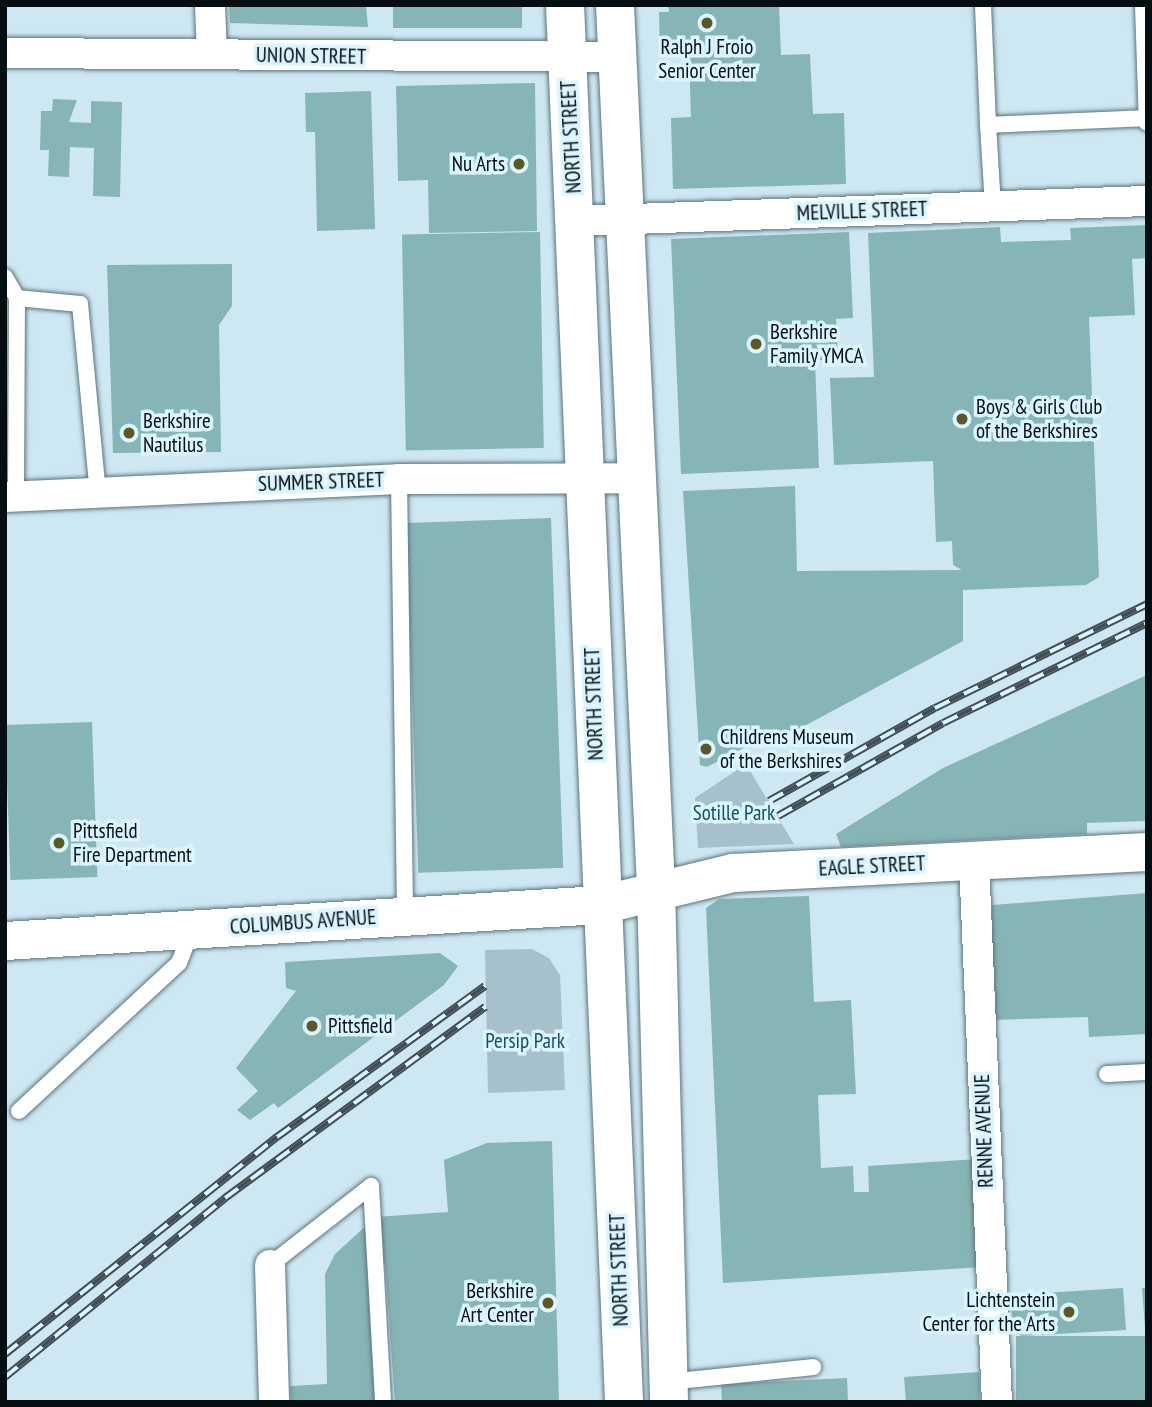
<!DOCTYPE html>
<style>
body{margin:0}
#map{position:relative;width:1152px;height:1407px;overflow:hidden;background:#cde8f2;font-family:"PT Sans Narrow",sans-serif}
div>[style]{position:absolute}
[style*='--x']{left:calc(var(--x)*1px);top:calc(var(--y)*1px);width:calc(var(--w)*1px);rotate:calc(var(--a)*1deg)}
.green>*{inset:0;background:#a6c1cb}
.building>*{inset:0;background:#86b5b6;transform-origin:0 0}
.roads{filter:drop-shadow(0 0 2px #5c747d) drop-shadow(0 0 2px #5c747d)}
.lane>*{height:16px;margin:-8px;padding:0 8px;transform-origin:8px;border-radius:8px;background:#fff}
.street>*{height:30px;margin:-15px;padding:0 15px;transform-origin:15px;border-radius:15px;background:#fff}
.secondary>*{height:38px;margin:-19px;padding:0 19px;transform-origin:19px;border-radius:19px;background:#fff}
.primary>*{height:38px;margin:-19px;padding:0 19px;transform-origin:19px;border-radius:19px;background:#fff}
.rail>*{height:8px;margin-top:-4px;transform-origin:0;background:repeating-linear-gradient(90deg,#daf5ff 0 16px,#414f54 0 32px);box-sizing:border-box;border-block:2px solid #414f54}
.dots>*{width:19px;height:19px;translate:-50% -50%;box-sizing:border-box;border:4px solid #daf5ff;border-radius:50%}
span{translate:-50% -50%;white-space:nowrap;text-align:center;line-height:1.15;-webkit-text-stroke:7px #daf5ff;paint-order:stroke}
.poi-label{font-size:21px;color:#050e11}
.right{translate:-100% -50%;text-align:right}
.left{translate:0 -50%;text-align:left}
.street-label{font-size:21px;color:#050e11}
.park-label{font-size:21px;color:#174f61}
.frame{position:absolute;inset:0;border:7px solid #050e11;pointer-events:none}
</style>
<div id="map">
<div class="green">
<i style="clip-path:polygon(746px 764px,794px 844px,698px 848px,695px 798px)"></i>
<i style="clip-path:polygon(532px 949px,549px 958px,560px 975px,565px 1090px,488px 1093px,485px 950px)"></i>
</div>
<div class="building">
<i style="clip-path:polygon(229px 5px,366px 5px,368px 27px,230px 23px)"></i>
<i style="left:393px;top:5px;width:129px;height:23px"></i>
<i style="clip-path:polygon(668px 5px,779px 5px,781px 55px,810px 54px,813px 114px,844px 113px,846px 184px,673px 189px,671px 118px,691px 117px,689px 56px,660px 56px,659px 12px,669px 12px)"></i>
<i style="clip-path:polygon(535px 83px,537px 231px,429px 233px,428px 180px,398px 181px,396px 86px)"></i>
<i style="clip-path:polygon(371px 91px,375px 229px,317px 231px,315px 132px,306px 132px,305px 93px)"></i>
<i style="clip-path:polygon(53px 99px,77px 100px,69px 122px,91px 123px,91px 101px,122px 102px,120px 197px,93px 196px,94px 148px,70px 147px,69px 177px,48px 176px,49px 150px,40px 150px,41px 111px,52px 111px)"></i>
<i style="clip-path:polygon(1146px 225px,1147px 258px,1132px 259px,1135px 315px,1089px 317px,1099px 577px,1086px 585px,963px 590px,963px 641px,782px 738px,770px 734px,707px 767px,700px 765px,683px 491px,795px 486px,797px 571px,962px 570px,953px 565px,952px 541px,936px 542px,933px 461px,834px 465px,830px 378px,874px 377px,868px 233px,1000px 227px,1001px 242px,1071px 240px,1070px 228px)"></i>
<i style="left:540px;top:232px;width:216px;height:138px;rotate:89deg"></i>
<i style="clip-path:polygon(849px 232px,853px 318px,836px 319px,838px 360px,815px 360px,819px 468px,681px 474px,671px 239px)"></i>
<i style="clip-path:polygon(232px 264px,232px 306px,219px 325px,221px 452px,113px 453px,107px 265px)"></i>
<i style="left:551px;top:518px;width:350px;height:145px;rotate:88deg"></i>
<i style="clip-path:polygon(1147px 675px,1147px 821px,1087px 823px,1087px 834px,841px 847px,836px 834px,943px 768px)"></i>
<i style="left:92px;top:722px;width:155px;height:87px;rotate:88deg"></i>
<i style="clip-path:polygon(1147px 893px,1147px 1034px,1089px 1037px,1088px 1017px,991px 1020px,992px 905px)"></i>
<i style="clip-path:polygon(809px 896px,814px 1002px,851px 1000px,856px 1094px,818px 1095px,821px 1168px,853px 1166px,854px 1192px,869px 1192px,868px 1166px,978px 1159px,984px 1267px,723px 1283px,706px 908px,719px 899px)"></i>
<i style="clip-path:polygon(440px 953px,458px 966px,444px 985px,278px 1108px,274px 1103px,250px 1120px,237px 1110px,258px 1091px,236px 1068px,296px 991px,286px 988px,285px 962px)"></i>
<i style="clip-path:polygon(552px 1141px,559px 1402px,395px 1402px,385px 1263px,378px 1263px,375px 1217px,448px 1212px,444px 1160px,487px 1143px)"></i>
<i style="clip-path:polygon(370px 1222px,377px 1402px,291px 1402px,290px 1386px,327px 1384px,325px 1274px,335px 1254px)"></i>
<i style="clip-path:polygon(1123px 1288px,1126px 1330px,1022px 1336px,1013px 1330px,1011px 1295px)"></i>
<i style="clip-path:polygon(1142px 1288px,1147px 1288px,1147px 1327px,1145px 1328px)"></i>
<i style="left:1147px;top:1336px;width:66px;height:131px;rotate:90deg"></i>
<i style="clip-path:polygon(979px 1372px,980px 1402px,906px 1402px,904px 1377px)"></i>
<i style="clip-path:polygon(847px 1378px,848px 1402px,722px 1402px,721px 1384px)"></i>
</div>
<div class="roads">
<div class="lane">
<i style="--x:983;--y:5;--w:120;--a:87.6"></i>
<i style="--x:988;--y:125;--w:159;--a:-2.5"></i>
<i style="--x:1143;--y:5;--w:118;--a:88.1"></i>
<i style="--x:988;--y:125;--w:82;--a:86.5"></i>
<i style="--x:5;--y:277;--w:24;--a:60"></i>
<i style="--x:17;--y:298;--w:198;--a:90.3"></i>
<i style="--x:17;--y:298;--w:63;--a:5.4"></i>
<i style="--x:80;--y:304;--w:190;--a:84.6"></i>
<i style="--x:399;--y:479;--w:437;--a:89.2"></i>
<i style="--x:1107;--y:1074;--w:40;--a:-2.9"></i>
<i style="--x:19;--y:1111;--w:218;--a:-42.8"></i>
<i style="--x:179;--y:963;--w:33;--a:-69"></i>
<i style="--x:371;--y:1186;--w:216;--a:86.8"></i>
<i style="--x:270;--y:1265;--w:128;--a:-38"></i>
<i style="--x:669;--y:1382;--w:145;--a:-5.9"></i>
</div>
<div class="street">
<i style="--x:210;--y:5;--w:49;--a:87.7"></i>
<i style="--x:5;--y:53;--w:612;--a:0.37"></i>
<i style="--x:576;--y:221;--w:571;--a:-2.01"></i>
<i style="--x:5;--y:497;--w:394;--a:-2.6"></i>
<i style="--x:399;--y:479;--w:239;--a:-0.2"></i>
<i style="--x:974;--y:861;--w:541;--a:87.57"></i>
<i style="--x:270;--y:1265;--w:137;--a:88.3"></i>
</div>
<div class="secondary">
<i style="--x:5;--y:941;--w:597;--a:-3.46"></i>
<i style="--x:601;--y:905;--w:136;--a:-13.6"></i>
<i style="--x:733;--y:873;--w:415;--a:-2.9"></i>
</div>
<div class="primary">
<i style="--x:565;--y:5;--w:1398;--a:87.58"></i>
<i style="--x:615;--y:5;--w:884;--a:87.34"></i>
<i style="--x:656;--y:888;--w:514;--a:88.55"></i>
</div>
</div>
<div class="rail">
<i style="--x:769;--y:801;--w:190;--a:-29.3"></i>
<i style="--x:935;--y:708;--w:236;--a:-26.1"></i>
<i style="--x:778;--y:816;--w:189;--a:-29.4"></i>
<i style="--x:943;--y:723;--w:227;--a:-26.1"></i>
<i style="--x:5;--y:1354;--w:348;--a:-38.6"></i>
<i style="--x:277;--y:1137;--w:257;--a:-36"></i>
<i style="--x:5;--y:1377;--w:284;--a:-39.1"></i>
<i style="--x:225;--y:1198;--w:323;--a:-36.3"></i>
</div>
<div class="dots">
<i style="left:707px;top:23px;background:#5c5824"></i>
<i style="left:519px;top:164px;background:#5c5824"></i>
<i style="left:756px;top:344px;background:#5c5824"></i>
<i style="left:962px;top:419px;background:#5c5824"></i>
<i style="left:129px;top:433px;background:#5c5824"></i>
<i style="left:706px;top:749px;background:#5c5824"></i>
<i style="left:59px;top:843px;background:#5c5824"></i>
<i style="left:312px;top:1026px;background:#5c5824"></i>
<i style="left:548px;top:1303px;background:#5c5824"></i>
<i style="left:1069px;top:1312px;background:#5c5824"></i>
</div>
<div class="poi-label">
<span style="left:707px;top:59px">Ralph J Froio<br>Senior Center</span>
<span class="right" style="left:505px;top:164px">Nu Arts</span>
<span class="left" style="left:770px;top:344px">Berkshire<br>Family YMCA</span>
<span class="left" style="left:976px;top:419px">Boys &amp; Girls Club<br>of the Berkshires</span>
<span class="left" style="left:143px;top:433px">Berkshire<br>Nautilus</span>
<span class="left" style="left:720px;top:749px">Childrens Museum<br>of the Berkshires</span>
<span class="left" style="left:73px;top:843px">Pittsfield<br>Fire Department</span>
<span class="left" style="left:328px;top:1026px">Pittsfield</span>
<span class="right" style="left:534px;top:1303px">Berkshire<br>Art Center</span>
<span class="right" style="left:1055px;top:1312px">Lichtenstein<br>Center for the Arts</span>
</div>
<div class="street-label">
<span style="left:311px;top:56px;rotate:1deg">UNION STREET</span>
<span style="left:571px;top:137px;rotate:-93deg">NORTH STREET</span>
<span style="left:862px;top:211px;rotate:-2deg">MELVILLE STREET</span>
<span style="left:321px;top:482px;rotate:-2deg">SUMMER STREET</span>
<span style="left:594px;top:704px;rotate:-92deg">NORTH STREET</span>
<span style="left:872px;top:866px;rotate:-3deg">EAGLE STREET</span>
<span style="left:303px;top:922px;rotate:-4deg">COLUMBUS AVENUE</span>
<span style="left:984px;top:1131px;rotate:-92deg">RENNE AVENUE</span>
<span style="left:619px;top:1270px;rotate:-92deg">NORTH STREET</span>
</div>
<div class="park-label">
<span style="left:734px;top:813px">Sotille Park</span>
<span style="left:525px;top:1041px">Persip Park</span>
</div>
<div class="frame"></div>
</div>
